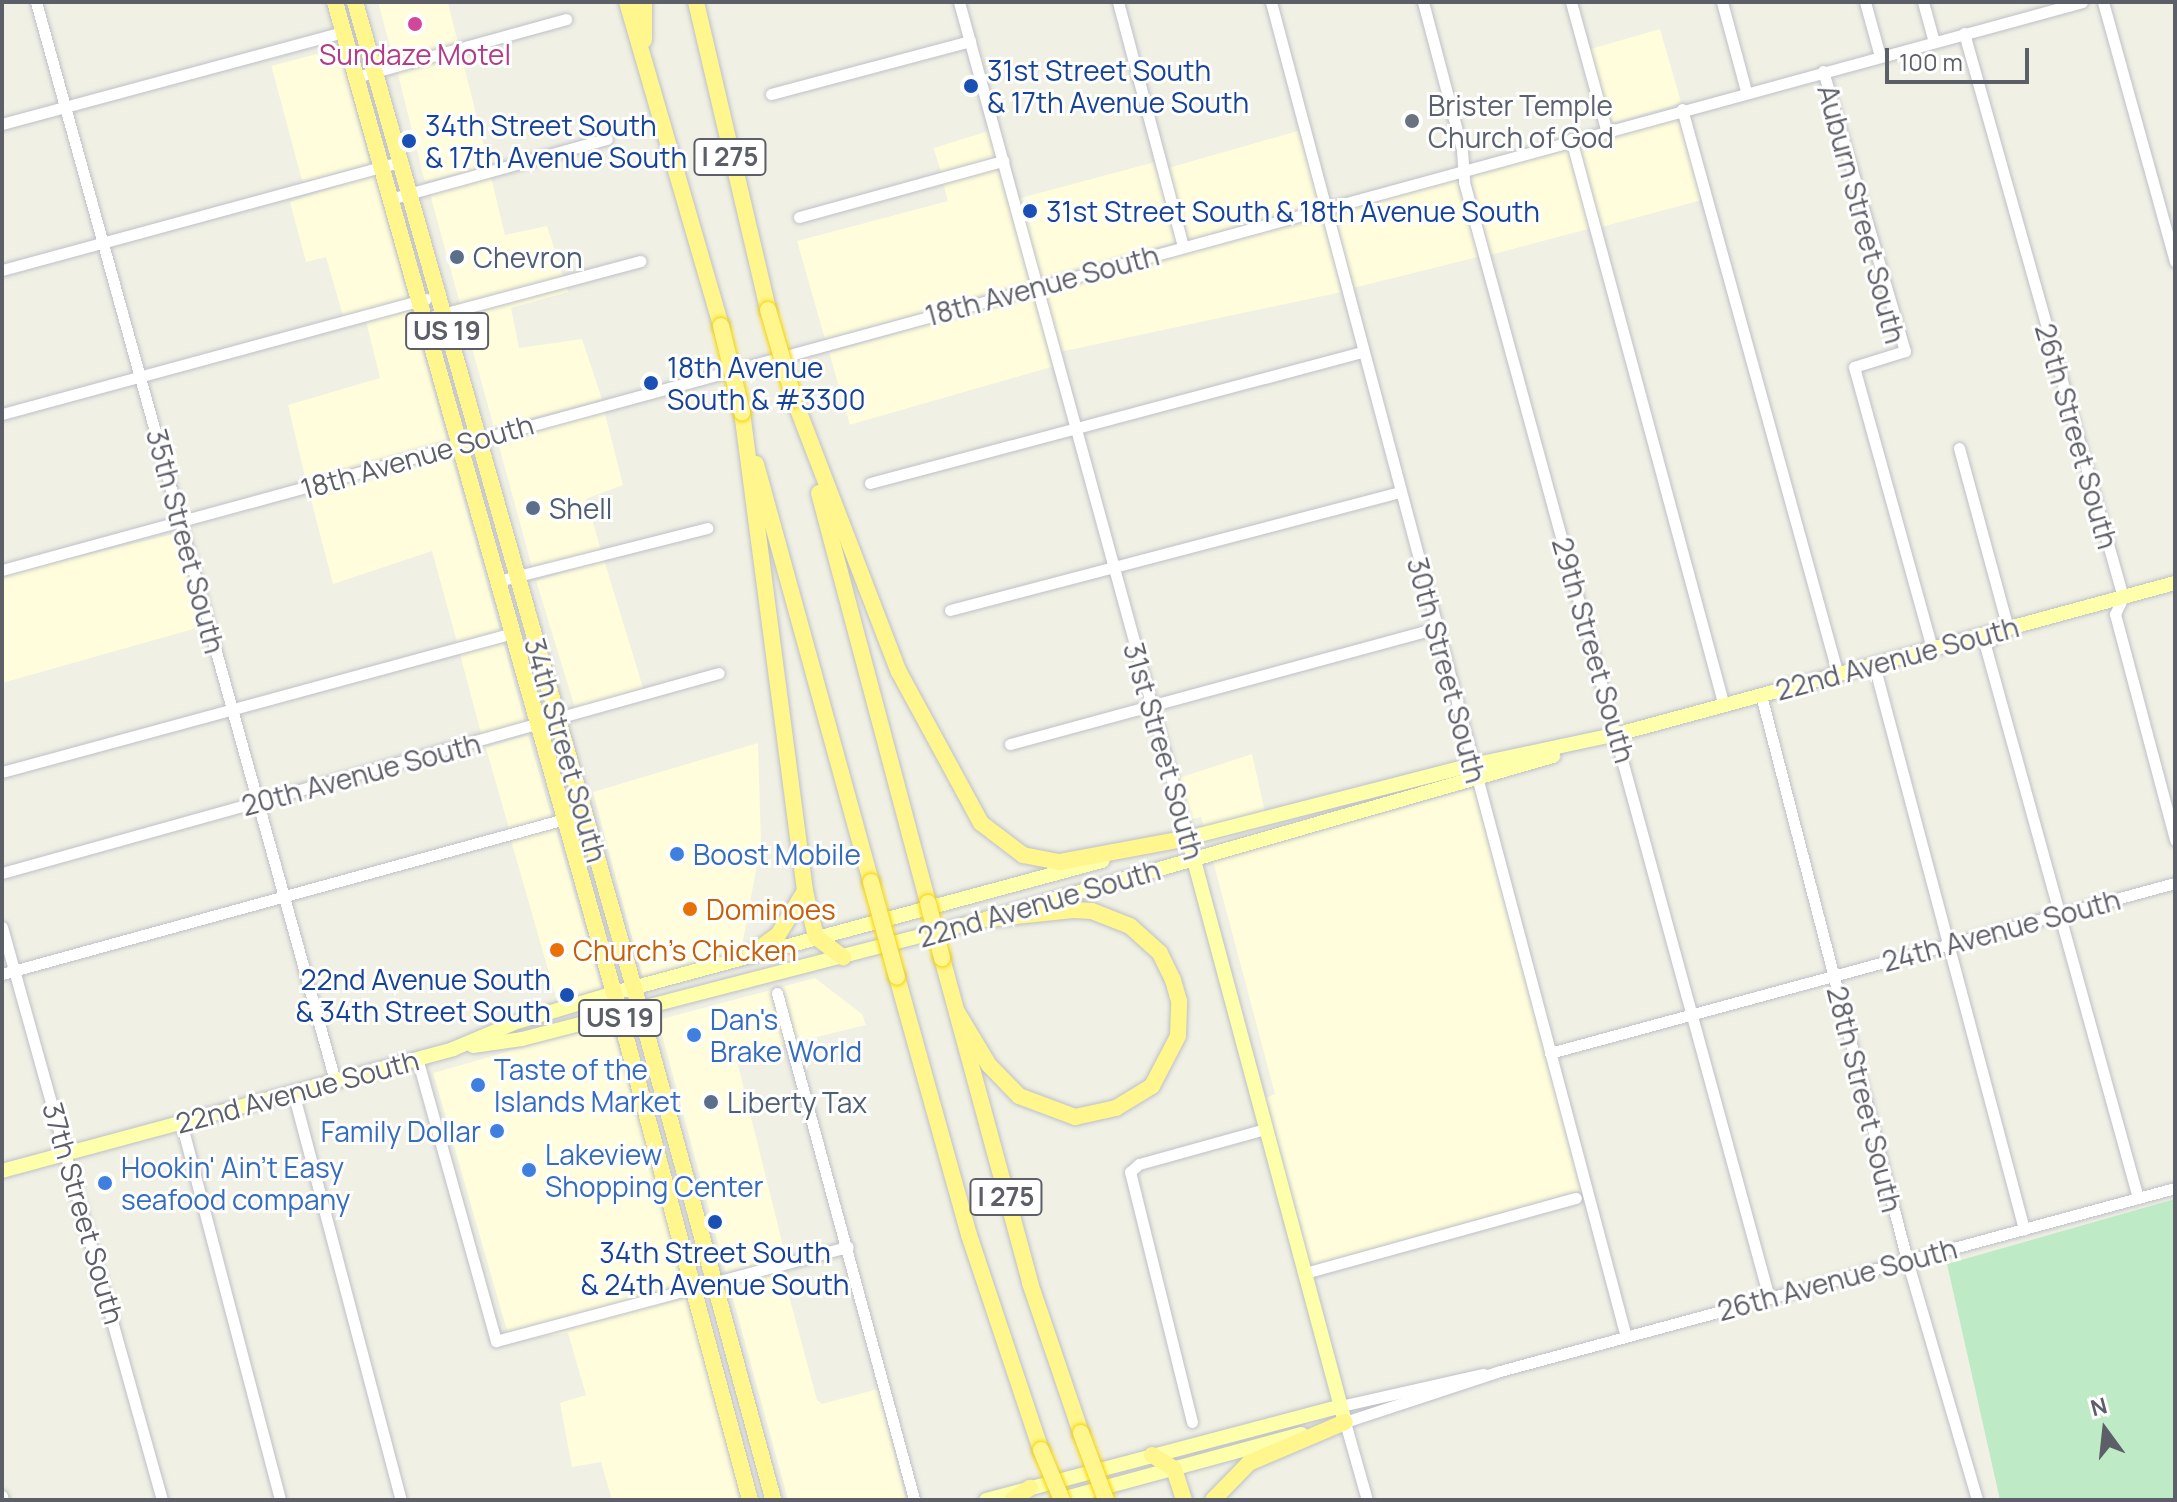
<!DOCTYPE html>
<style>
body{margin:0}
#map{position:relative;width:2177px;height:1502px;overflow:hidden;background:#f0f0e5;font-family:Manrope,sans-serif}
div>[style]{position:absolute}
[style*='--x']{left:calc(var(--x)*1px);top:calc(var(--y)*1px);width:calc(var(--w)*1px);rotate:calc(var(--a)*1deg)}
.commercial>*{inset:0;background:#fffddb;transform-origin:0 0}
.green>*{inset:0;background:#bfeac6}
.roads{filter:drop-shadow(0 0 2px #bec0c7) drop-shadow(0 0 2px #bec0c7)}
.minor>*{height:11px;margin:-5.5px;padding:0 5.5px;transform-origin:5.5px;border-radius:5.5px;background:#fff}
.major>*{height:14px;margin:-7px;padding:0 7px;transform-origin:7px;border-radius:7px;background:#feffab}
.highway>*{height:16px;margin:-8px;padding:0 8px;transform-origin:8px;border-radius:8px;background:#fff68d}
.bridges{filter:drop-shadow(0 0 2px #f5d300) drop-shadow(0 0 2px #f5d300)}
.highway-bridge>*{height:16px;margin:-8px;padding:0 8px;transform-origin:8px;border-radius:8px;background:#fff68d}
.dots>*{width:22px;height:22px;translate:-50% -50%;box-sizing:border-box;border:4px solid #fff;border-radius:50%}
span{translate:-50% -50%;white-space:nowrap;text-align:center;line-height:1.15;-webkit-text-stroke:6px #fff;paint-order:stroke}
.shield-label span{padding:2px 6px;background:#fff;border:2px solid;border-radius:6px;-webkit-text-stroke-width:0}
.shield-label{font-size:26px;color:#5c5f67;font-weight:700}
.hotel-label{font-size:28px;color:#b23c85}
.transit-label{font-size:28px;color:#164399}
.left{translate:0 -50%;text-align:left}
.right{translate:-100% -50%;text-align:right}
.worship-label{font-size:28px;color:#5b616d}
.street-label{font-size:28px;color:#5c5f67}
.service-label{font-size:28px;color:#4e5e75}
.shop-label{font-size:28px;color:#366cbe}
.food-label{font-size:28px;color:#c56008}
.frame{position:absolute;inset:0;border:4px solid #5c5f67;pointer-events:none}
.north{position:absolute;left:2065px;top:1390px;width:80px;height:80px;-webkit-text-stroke:6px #fff;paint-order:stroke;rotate:345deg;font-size:22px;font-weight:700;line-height:32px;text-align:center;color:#5c5f67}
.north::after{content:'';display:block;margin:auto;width:28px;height:36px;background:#5c5f67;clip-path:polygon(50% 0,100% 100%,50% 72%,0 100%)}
.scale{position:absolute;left:1885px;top:48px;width:144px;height:36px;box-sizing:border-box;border:4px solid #5c5f67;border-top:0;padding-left:10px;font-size:24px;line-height:28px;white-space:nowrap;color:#5c5f67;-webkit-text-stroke:6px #fff;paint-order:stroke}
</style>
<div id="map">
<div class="commercial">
<i style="clip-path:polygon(378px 2px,448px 3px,458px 43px,394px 61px)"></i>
<i style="left:1660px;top:29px;width:77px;height:74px;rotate:74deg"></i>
<i style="left:339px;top:48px;width:120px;height:70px;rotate:75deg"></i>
<i style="left:461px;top:54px;width:115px;height:66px;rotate:76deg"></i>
<i style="left:1679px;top:115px;width:88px;height:106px;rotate:75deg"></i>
<i style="left:1301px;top:130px;width:75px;height:139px;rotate:74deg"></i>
<i style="left:989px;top:131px;width:27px;height:58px;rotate:73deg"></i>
<i style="left:1569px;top:148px;width:83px;height:103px;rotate:75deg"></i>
<i style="left:1155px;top:162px;width:83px;height:141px;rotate:75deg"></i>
<i style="clip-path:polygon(1000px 168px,1031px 283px,825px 339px,797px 241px,948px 201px,943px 183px)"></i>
<i style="clip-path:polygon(374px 174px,408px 298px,343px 316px,326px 257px,306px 262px,290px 202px)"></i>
<i style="left:1459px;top:175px;width:84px;height:130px;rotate:76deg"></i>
<i style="clip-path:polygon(491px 177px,505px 235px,547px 226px,563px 276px,460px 304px,430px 194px)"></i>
<i style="left:1324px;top:213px;width:81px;height:292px;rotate:78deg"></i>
<i style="clip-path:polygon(567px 287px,568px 292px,511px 308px,519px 348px,582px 339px,602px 399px,494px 428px,463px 315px)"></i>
<i style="left:1034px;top:294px;width:75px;height:213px;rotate:74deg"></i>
<i style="clip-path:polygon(411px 309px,447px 441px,306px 481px,288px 405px,380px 378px,366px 321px)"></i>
<i style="clip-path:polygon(604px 410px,623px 485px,586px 499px,601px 550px,532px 567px,497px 439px)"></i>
<i style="clip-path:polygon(450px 452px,500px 631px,457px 642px,432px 551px,333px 584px,309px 492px)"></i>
<i style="clip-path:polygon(178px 533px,204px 626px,2px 683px,2px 575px)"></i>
<i style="left:604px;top:560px;width:134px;height:71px;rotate:73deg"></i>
<i style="left:503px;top:641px;width:86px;height:45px;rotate:75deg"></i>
<i style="left:528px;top:735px;width:85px;height:44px;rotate:74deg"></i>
<i style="clip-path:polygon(758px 743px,761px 843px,742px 946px,733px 954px,643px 979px,593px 792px)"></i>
<i style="clip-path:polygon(1252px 754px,1265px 812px,1204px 828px,1201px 817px,1188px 820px,1176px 779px)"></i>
<i style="clip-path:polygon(1474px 788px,1584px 1198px,1579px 1191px,1310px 1266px,1263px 1099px,1275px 1094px,1213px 861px)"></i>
<i style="left:555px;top:827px;width:171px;height:46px;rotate:74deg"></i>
<i style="clip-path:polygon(815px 978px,862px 1014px,866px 1025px,796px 1042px,781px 987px)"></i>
<i style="clip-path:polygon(771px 990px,787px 1044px,736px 1057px,786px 1258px,726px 1273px,658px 1020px)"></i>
<i style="left:611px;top:1022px;width:273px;height:185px;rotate:74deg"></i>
<i style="clip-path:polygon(782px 1270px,817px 1400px,822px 1404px,878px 1389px,906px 1500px,788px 1500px,729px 1284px)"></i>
<i style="clip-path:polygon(689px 1294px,745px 1500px,612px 1500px,601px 1462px,572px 1467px,560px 1403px,586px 1395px,568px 1333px,525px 1339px)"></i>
</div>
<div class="green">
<i style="clip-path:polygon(2175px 1199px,2175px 1500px,2000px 1500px,1947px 1264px)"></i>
</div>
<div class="roads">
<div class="minor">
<i style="--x:36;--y:2;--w:1120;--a:74.51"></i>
<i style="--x:959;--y:2;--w:867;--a:74.68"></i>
<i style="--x:1118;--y:2;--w:253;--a:75.1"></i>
<i style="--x:1271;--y:2;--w:1381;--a:75.11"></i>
<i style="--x:1423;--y:2;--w:153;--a:75.2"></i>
<i style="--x:1462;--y:150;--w:32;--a:86"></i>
<i style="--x:1464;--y:182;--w:1157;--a:74.71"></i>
<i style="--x:1571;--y:2;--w:132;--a:74.6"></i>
<i style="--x:1722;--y:2;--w:92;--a:74.9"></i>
<i style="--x:1865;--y:2;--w:56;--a:74.5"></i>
<i style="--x:1923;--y:2;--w:41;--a:74.6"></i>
<i style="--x:2103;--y:2;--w:269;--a:74.5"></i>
<i style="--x:1964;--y:33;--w:586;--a:74.26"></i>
<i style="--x:2123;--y:597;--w:19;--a:115"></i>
<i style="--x:2115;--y:614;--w:234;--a:75.1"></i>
<i style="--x:1823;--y:71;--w:292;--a:73.7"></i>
<i style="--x:1905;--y:351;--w:53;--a:162.6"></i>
<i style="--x:1854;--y:367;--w:293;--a:74.5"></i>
<i style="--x:356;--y:77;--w:218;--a:-15.4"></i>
<i style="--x:771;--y:94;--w:206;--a:-14.9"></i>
<i style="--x:1682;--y:109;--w:587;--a:74.59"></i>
<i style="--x:2;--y:124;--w:353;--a:-15.1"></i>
<i style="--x:1571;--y:139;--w:587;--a:74.9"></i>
<i style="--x:390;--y:199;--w:225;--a:-15.5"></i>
<i style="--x:799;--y:217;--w:212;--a:-15.4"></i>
<i style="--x:2;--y:270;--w:412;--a:-15.2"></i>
<i style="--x:424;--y:319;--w:224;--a:-15"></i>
<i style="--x:2;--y:414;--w:439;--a:-15.2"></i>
<i style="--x:1959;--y:448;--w:187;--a:74.8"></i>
<i style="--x:2008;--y:628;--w:29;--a:144"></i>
<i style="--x:1985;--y:645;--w:574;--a:74.53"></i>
<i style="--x:870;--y:483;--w:509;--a:-14.91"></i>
<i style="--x:2;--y:570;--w:2156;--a:-15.27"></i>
<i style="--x:498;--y:581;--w:216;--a:-14.2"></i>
<i style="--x:950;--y:610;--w:464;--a:-14.7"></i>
<i style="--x:1874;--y:665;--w:584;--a:75.11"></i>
<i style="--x:1761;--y:695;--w:584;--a:75.51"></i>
<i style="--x:1907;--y:1260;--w:250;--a:73.7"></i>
<i style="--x:1010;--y:744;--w:442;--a:-15.2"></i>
<i style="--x:2;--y:772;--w:530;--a:-15.22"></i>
<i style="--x:2;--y:873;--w:744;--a:-15.59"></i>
<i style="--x:2;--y:927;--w:595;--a:74.4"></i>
<i style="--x:2;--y:974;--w:603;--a:-15.4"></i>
<i style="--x:777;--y:993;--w:524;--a:74.85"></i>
<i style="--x:1550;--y:1053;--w:648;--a:-15.22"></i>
<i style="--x:417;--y:1058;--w:294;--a:74.4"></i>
<i style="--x:496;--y:1341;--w:364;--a:-15"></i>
<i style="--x:293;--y:1092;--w:422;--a:75.2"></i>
<i style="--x:181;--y:1122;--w:391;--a:75.3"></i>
<i style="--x:1305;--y:1273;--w:281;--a:-15.5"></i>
<i style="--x:1341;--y:1406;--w:146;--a:-12.7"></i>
<i style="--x:1192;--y:1422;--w:258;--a:-103.9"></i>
<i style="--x:1130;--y:1172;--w:12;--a:-42"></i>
<i style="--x:1139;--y:1164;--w:131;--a:-15.5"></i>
<i style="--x:2;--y:1496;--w:4;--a:76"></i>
<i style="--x:1367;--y:1500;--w:81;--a:-105.8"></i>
<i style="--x:1345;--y:1422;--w:163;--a:-18.2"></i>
<i style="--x:1500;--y:1371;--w:699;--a:-15.17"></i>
</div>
<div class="major">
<i style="--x:1188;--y:838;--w:605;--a:74.95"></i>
<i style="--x:1345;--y:1422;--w:9;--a:159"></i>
<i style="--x:1180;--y:840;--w:302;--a:-14.4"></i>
<i style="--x:1473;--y:765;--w:148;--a:-12.1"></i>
<i style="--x:1618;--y:734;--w:577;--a:-15.17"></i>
<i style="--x:473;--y:1046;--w:49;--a:-8.1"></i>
<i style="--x:522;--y:1039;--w:461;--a:-14.5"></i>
<i style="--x:968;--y:924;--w:609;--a:-16.02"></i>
<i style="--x:2;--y:1171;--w:467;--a:-15.1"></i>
<i style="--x:453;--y:1049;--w:69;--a:-22.9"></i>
<i style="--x:517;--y:1022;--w:101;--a:-16.6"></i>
<i style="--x:614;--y:993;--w:506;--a:-15.14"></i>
<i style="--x:986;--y:1500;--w:367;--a:-14.8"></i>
<i style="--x:1058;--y:1500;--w:252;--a:-15.2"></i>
</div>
<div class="highway">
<i style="--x:335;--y:2;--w:1030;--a:74.28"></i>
<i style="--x:614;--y:993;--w:525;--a:74.98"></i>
<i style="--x:355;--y:2;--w:1058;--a:74.2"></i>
<i style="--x:643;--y:1020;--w:497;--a:74.8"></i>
<i style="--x:627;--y:2;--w:337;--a:73.8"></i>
<i style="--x:644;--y:2;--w:38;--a:90"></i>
<i style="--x:696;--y:2;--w:316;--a:76.8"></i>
<i style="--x:794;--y:399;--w:292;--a:69"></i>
<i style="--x:899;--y:672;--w:172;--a:61.5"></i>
<i style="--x:981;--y:823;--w:53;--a:37.3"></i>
<i style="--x:1023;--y:855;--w:38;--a:11"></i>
<i style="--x:1060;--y:862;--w:130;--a:-10.6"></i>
<i style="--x:742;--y:412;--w:483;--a:82.5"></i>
<i style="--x:805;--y:891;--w:47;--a:76.6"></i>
<i style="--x:816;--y:937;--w:34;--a:37"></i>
<i style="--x:756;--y:464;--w:434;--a:74.6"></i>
<i style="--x:819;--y:493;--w:424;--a:75.1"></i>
<i style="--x:749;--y:956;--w:36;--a:-36"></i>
<i style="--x:778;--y:935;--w:52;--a:-58.5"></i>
<i style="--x:942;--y:958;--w:337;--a:74.8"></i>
<i style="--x:1030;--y:1283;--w:158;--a:71.2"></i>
<i style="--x:897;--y:977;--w:268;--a:74.4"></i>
<i style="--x:969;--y:1235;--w:227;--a:71.5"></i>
<i style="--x:957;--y:1012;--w:62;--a:58.9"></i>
<i style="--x:989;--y:1065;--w:43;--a:45.9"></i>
<i style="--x:1019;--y:1096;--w:60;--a:20.6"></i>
<i style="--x:1075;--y:1117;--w:42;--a:-12.4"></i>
<i style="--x:1116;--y:1108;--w:42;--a:-31.4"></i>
<i style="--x:1152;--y:1086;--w:56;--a:-62.5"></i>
<i style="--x:1178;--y:1036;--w:35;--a:-88"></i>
<i style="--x:1179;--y:1001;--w:22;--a:-106"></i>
<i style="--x:1173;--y:980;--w:30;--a:-116"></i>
<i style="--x:1160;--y:953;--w:40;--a:-138"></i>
<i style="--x:1130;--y:926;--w:41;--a:-158.5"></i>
<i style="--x:1092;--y:911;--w:19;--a:-177"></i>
<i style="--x:1073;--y:910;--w:86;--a:174"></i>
<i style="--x:1152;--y:1455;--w:26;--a:32"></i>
<i style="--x:1174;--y:1469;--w:33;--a:72"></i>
<i style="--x:1012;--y:1500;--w:22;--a:-34"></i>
<i style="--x:1213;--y:1500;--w:52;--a:-45.8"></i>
<i style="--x:1249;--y:1463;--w:104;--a:-23.1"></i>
</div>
</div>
<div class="bridges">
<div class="highway-bridge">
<i style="--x:768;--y:310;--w:93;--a:73.7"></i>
<i style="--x:721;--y:326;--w:89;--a:76.3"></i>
<i style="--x:871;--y:882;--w:98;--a:74.7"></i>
<i style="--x:928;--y:903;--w:57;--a:75.7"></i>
<i style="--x:1081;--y:1433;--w:72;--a:69.5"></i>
<i style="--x:1041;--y:1450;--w:54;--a:67.2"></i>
</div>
</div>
<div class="dots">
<i style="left:415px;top:24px;background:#d1479c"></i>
<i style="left:971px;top:86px;background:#1a4fb4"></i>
<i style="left:1412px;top:121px;background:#6b7280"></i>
<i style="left:409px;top:141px;background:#1a4fb4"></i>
<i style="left:1030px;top:211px;background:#1a4fb4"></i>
<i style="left:457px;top:257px;background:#5c6f8a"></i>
<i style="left:651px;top:383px;background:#1a4fb4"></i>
<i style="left:533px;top:508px;background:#5c6f8a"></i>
<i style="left:677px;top:854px;background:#3f7fe0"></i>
<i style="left:690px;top:909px;background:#e8710a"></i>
<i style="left:557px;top:950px;background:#e8710a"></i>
<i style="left:567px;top:995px;background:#1a4fb4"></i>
<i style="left:694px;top:1035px;background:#3f7fe0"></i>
<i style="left:478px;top:1085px;background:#3f7fe0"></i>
<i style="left:711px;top:1102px;background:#5c6f8a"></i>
<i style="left:497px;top:1131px;background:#3f7fe0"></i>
<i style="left:529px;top:1170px;background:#3f7fe0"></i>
<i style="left:105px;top:1183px;background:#3f7fe0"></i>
<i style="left:715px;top:1222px;background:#1a4fb4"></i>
</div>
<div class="shield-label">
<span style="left:730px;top:157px">I 275</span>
<span style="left:447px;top:331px">US 19</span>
<span style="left:620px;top:1018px">US 19</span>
<span style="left:1006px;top:1197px">I 275</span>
</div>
<div class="hotel-label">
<span style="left:415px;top:54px">Sundaze Motel</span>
</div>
<div class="transit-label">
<span class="left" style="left:987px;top:86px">31st Street South<br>&amp; 17th Avenue South</span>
<span class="left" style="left:425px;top:141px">34th Street South<br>&amp; 17th Avenue South</span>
<span class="left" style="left:1046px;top:211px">31st Street South &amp; 18th Avenue South</span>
<span class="left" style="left:667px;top:383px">18th Avenue<br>South &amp; #3300</span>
<span class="right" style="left:551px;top:995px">22nd Avenue South<br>&amp; 34th Street South</span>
<span style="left:715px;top:1268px">34th Street South<br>&amp; 24th Avenue South</span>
</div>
<div class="worship-label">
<span class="left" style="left:1428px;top:121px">Brister Temple<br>Church of God</span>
</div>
<div class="street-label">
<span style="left:1862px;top:214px;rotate:75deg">Auburn Street South</span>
<span style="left:1042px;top:285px;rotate:-15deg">18th Avenue South</span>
<span style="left:2077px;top:436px;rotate:74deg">26th Street South</span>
<span style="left:417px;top:456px;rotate:-16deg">18th Avenue South</span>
<span style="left:186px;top:541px;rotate:75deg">35th Street South</span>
<span style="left:1594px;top:650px;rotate:74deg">29th Street South</span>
<span style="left:1897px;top:658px;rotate:-15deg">22nd Avenue South</span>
<span style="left:1447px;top:670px;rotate:75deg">30th Street South</span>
<span style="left:566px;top:750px;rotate:74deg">34th Street South</span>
<span style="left:1164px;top:751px;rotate:74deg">31st Street South</span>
<span style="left:361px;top:774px;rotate:-15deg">20th Avenue South</span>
<span style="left:1039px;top:903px;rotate:-16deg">22nd Avenue South</span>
<span style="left:2001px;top:930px;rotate:-15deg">24th Avenue South</span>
<span style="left:297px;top:1091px;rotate:-15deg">22nd Avenue South</span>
<span style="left:1865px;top:1099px;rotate:76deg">28th Street South</span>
<span style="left:84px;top:1213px;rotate:74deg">37th Street South</span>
<span style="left:1837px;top:1279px;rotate:-15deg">26th Avenue South</span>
</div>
<div class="service-label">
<span class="left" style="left:473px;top:257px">Chevron</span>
<span class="left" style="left:549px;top:508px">Shell</span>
<span class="left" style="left:727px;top:1102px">Liberty Tax</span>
</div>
<div class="shop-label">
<span class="left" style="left:693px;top:854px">Boost Mobile</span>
<span class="left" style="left:710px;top:1035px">Dan's<br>Brake World</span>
<span class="left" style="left:494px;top:1085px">Taste of the<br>Islands Market</span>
<span class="right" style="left:481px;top:1131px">Family Dollar</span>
<span class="left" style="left:545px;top:1170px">Lakeview<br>Shopping Center</span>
<span class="left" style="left:121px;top:1183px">Hookin' Ain't Easy<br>seafood company</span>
</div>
<div class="food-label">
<span class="left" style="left:706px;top:909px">Dominoes</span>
<span class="left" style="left:573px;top:950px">Church's Chicken</span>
</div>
<div class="frame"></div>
<div class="north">N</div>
<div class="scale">100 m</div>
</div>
